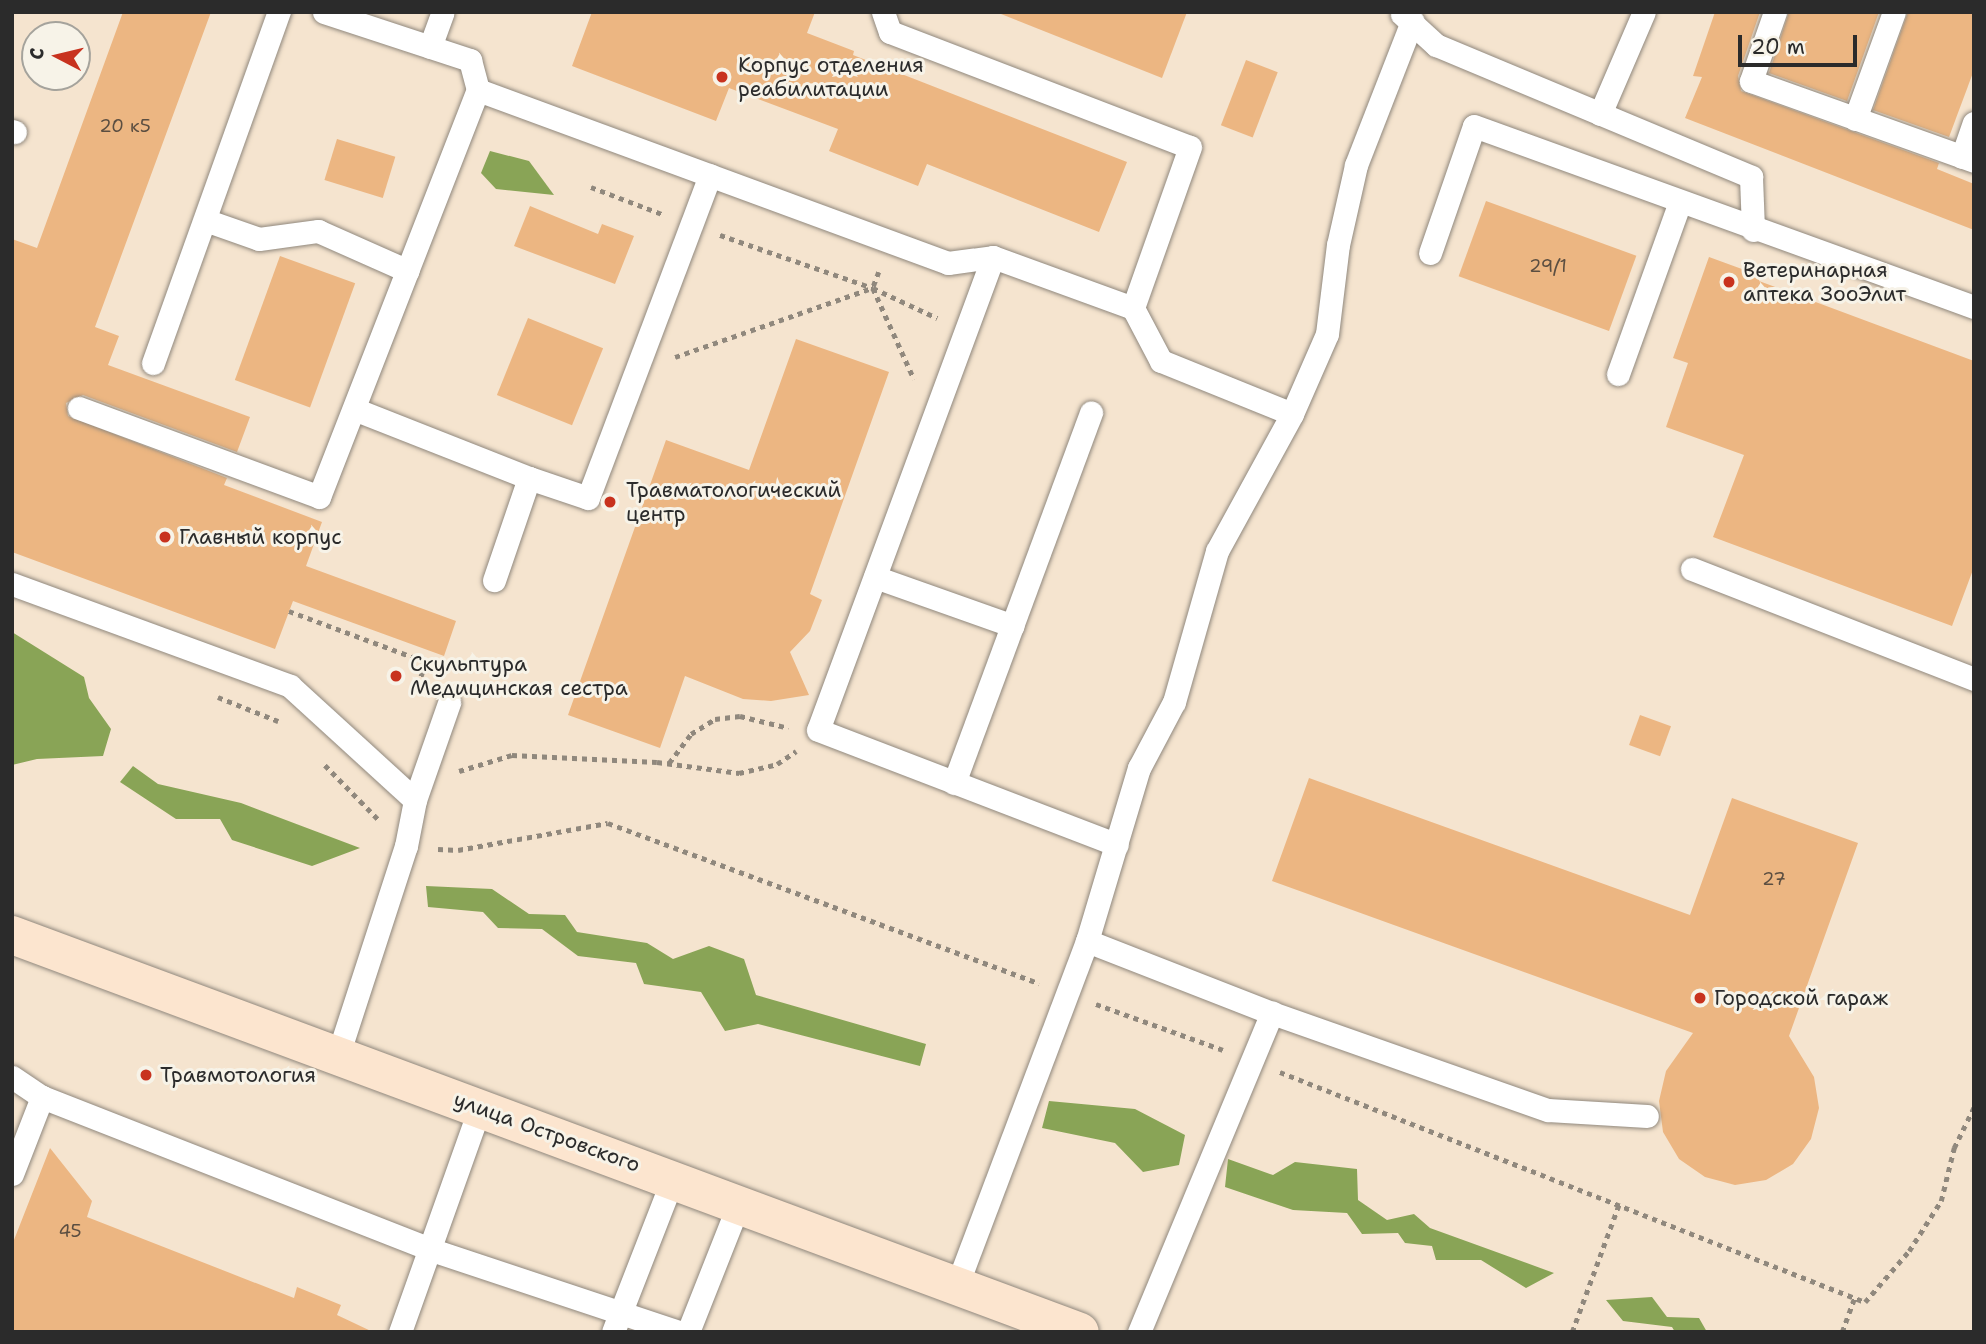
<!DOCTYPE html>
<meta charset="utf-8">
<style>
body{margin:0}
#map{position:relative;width:1986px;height:1344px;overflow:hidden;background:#f5e4cf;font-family:"Shantell Sans",sans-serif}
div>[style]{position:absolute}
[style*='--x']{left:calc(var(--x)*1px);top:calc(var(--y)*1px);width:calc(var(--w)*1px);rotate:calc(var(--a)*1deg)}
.forest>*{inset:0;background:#89a456}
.building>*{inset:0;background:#ecb682;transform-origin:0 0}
.path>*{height:4.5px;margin-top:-2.25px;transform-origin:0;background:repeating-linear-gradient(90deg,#90887d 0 5px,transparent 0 10px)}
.roads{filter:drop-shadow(0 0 2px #90887d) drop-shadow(0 0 2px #90887d)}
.service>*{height:23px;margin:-11.5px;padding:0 11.5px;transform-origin:11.5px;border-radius:11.5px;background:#fff}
.secondary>*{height:38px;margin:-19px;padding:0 19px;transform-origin:19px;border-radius:19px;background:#fce5cf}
.dots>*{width:19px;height:19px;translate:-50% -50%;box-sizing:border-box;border:4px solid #f7f3e8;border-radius:50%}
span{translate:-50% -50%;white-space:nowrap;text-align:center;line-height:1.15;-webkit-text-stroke:6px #f7f3e8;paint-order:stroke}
.number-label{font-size:18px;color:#5b4e41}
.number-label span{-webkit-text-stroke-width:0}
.poi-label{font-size:21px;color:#2b2b2b}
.left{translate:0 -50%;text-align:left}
.street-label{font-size:21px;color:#2b2b2b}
.frame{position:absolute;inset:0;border:14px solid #2b2b2b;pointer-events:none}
.north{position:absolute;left:21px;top:21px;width:70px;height:70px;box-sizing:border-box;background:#f7f3e8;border:2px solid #a5a39c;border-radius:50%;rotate:277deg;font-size:19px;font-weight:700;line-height:28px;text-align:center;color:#2b2b2b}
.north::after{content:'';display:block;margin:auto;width:24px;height:32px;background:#c8321e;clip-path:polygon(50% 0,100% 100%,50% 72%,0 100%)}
.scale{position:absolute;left:1738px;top:35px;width:119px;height:32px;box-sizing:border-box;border:4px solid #2b2b2b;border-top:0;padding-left:9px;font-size:21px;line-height:24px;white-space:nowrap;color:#2b2b2b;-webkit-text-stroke:5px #f7f3e8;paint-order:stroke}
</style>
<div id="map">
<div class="forest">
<i style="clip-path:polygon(490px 151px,529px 161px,554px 195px,496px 189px,481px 173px)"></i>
<i style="clip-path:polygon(12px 632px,84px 677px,89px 698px,111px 729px,103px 756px,37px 759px,12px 765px)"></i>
<i style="clip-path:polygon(133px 766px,158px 784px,241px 803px,360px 848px,312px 866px,232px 840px,220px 819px,176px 819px,120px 782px)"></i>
<i style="clip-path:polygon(426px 886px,492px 889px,529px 914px,565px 915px,577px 932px,647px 943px,673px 959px,709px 946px,744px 959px,756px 995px,926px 1044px,920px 1066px,758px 1024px,725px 1031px,701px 992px,644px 984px,636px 963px,578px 956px,542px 929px,498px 928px,483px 912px,428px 907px)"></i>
<i style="clip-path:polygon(1049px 1101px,1135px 1109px,1185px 1135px,1179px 1165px,1143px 1172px,1115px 1143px,1042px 1128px)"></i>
<i style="clip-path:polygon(1228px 1159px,1273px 1175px,1295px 1162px,1357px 1169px,1358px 1200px,1387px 1220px,1414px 1214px,1430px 1228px,1554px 1273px,1526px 1288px,1481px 1260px,1436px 1260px,1432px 1246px,1405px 1243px,1398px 1233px,1362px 1234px,1347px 1213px,1293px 1210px,1225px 1187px)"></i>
<i style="clip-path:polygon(1652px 1297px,1667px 1317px,1699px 1318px,1707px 1332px,1675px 1332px,1672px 1327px,1623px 1321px,1606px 1300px)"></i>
</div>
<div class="building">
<i style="clip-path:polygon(123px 12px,211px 12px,95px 327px,119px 336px,108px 365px,250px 417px,237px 452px,83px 395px,66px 403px,68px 416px,227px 478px,224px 485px,322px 522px,306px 566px,456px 621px,444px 656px,293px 601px,275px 649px,12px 552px,12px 239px,37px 248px)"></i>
<i style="clip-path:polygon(592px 12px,815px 12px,807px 33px,854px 51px,853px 55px,1127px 162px,1099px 232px,927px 164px,918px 186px,829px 151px,838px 129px,729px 88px,716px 121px,572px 66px)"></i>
<i style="clip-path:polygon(996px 12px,1187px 12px,1162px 78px)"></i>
<i style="clip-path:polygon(1715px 12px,1760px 12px,1738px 76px,1741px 91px,1939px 163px,1937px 169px,1974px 184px,1974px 230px,1685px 118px,1702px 77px,1693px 76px)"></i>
<i style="clip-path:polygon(1789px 12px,1879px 12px,1847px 101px,1769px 73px)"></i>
<i style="clip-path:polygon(1908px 12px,1974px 12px,1974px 70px,1949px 137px,1873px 110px)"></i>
<i style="left:1246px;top:60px;width:34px;height:70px;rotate:21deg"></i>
<i style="left:337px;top:139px;width:61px;height:43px;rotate:17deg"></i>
<i style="left:1486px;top:201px;width:160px;height:80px;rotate:20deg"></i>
<i style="clip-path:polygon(530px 206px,598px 234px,602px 224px,634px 236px,615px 284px,514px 246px)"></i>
<i style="left:280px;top:256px;width:80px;height:132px;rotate:20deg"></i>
<i style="clip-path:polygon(1709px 257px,1761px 276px,1759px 281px,1974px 361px,1974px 567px,1952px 626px,1713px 537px,1744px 455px,1666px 427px,1688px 363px,1673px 358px)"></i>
<i style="left:528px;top:318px;width:81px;height:83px;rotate:22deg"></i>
<i style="clip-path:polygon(796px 339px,889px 372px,810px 594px,822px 600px,810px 631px,790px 652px,809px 695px,771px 701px,743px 699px,685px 676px,660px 748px,568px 715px,666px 440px,749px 470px)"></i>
<i style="left:1640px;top:715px;width:33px;height:32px;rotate:20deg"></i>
<i style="clip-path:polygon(1309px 778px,1690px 915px,1732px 798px,1858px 843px,1789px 1036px,1814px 1077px,1819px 1108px,1811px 1139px,1793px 1164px,1766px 1180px,1735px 1185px,1705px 1177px,1679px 1159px,1663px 1132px,1659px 1101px,1666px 1071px,1693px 1033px,1272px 881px)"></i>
<i style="clip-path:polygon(50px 1148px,92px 1201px,87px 1217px,294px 1298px,297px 1287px,341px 1305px,337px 1315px,373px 1332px,12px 1332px,12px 1245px)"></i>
</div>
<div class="path">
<i style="--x:591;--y:187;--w:76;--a:20.8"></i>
<i style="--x:720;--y:235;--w:162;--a:19.1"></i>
<i style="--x:873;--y:288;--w:71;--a:25.1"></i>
<i style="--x:879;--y:272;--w:17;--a:111"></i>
<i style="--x:873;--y:288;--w:100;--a:65.7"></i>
<i style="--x:675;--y:357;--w:209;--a:-19.3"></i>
<i style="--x:289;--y:611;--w:146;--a:20.4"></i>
<i style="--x:426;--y:662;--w:29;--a:108"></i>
<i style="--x:218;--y:697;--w:65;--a:21.8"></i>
<i style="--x:669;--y:763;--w:36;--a:-53"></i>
<i style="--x:691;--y:734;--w:28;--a:-32"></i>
<i style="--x:715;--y:719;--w:25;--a:-7"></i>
<i style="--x:740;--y:716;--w:50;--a:13.8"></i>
<i style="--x:325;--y:765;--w:76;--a:45.5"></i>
<i style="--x:459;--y:771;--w:55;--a:-16.8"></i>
<i style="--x:512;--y:755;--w:145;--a:2.8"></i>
<i style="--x:657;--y:762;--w:83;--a:7.6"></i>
<i style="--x:739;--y:773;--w:39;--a:-13"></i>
<i style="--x:777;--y:764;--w:23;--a:-34"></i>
<i style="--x:438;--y:849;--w:20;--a:3"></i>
<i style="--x:458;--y:850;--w:152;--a:-10.2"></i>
<i style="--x:608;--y:823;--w:460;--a:20.4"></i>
<i style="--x:1096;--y:1004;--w:135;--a:19.9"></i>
<i style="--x:1280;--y:1072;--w:629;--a:21.46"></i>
<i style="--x:1865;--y:1302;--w:67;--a:-49.2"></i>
<i style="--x:1909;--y:1251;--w:59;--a:-57.4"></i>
<i style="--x:1941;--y:1201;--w:55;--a:-76.2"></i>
<i style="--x:1954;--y:1148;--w:46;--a:-64"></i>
<i style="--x:1572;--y:1332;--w:136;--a:-69.8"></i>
<i style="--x:1842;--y:1332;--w:37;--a:-70"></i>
</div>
<div class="roads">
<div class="service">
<i style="--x:324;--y:12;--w:154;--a:18.2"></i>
<i style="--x:470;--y:60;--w:31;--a:75"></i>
<i style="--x:478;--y:90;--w:501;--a:20.21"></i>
<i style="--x:948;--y:263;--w:45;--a:-7.6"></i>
<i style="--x:993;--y:257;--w:149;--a:20"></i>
<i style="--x:1133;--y:308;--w:60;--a:62.2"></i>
<i style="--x:1161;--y:361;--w:141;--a:22"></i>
<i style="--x:883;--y:12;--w:21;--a:71"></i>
<i style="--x:890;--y:32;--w:321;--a:21"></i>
<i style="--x:1190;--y:147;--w:171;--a:109.5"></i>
<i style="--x:1775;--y:12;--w:73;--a:109.2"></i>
<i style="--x:1751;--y:81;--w:237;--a:19.7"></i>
<i style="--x:1402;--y:14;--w:46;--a:42.4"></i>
<i style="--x:1436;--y:45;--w:342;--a:22.7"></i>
<i style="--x:1751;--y:177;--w:53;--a:87.8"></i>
<i style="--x:430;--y:47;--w:37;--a:-70"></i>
<i style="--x:1600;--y:114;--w:111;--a:-66.7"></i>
<i style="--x:1855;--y:119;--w:114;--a:-70"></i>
<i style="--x:12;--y:131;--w:3;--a:18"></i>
<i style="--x:1962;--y:157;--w:36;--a:-71"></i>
<i style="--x:205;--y:220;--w:57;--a:19.4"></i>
<i style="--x:259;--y:239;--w:60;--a:-7.7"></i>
<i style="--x:318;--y:231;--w:98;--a:24"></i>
<i style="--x:1430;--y:253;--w:134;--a:-70.9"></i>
<i style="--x:1474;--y:126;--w:532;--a:19.9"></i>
<i style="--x:993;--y:257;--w:504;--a:110.3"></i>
<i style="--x:818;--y:730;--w:320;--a:21"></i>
<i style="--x:153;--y:363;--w:373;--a:-70.3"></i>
<i style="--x:1618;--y:374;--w:183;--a:-70.2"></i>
<i style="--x:79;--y:408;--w:256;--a:20.3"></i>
<i style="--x:319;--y:497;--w:437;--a:-68.7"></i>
<i style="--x:354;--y:409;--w:188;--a:21.5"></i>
<i style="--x:529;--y:478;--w:108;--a:108.9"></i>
<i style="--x:529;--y:478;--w:62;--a:18.7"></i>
<i style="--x:588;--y:498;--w:345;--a:-69.3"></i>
<i style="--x:1692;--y:569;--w:303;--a:21.3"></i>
<i style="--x:875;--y:577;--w:146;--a:19.5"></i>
<i style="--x:12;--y:584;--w:296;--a:20.1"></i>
<i style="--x:290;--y:686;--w:169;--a:42.4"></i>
<i style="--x:954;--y:783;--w:395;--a:-69.7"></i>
<i style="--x:1087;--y:941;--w:199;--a:21.3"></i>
<i style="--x:1272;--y:1013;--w:293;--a:19.4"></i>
<i style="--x:1548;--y:1110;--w:99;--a:3.5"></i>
<i style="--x:338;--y:1055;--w:220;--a:-72"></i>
<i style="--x:406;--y:846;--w:47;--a:-78.9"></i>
<i style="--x:415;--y:800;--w:103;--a:-70.7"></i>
<i style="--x:12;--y:1077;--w:36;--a:34"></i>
<i style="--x:42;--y:1097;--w:416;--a:21.4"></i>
<i style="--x:429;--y:1249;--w:263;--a:18.4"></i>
<i style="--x:12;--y:1174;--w:83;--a:-68.7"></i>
<i style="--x:957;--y:1285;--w:368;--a:-69.3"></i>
<i style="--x:1087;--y:941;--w:181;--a:-73.3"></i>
<i style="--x:1139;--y:768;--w:75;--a:-62.1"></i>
<i style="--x:1174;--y:702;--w:157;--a:-74.1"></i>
<i style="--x:1217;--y:551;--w:156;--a:-61.3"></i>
<i style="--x:1292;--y:414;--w:87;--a:-66.4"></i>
<i style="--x:1327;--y:334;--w:90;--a:-83"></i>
<i style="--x:1338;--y:245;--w:82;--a:-77.3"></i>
<i style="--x:1356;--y:165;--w:155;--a:-68.7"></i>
<i style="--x:400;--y:1332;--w:239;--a:-70.4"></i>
<i style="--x:613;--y:1332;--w:165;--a:-68.7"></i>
<i style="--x:688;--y:1332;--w:139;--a:-68.4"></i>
<i style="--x:1139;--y:1332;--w:346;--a:-67.4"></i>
</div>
<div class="secondary">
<i style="--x:12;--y:935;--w:1139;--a:20.39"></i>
</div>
</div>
<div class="dots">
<i style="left:722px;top:77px;background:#c8321e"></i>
<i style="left:1729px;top:282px;background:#c8321e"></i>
<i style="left:610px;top:502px;background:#c8321e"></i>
<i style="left:165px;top:537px;background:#c8321e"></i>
<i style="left:396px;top:676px;background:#c8321e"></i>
<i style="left:1700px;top:998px;background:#c8321e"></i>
<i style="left:146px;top:1075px;background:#c8321e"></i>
</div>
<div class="number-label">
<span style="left:125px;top:126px">20 к5</span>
<span style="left:1548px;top:266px">29/1</span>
<span style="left:1774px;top:879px">27</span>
<span style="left:70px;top:1231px">45</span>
</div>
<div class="poi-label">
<span class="left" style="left:738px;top:77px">Корпус отделения<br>реабилитации</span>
<span class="left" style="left:1743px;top:282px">Ветеринарная<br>аптека ЗооЭлит</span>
<span class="left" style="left:626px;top:502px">Травматологический<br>центр</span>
<span class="left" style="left:179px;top:537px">Главный корпус</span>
<span class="left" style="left:410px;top:676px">Скульптура<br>Медицинская сестра</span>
<span class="left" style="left:1714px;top:998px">Городской гараж</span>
<span class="left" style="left:160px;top:1075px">Травмотология</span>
</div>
<div class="street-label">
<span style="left:547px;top:1132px;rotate:20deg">улица Островского</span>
</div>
<div class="frame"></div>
<div class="north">С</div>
<div class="scale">20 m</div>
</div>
